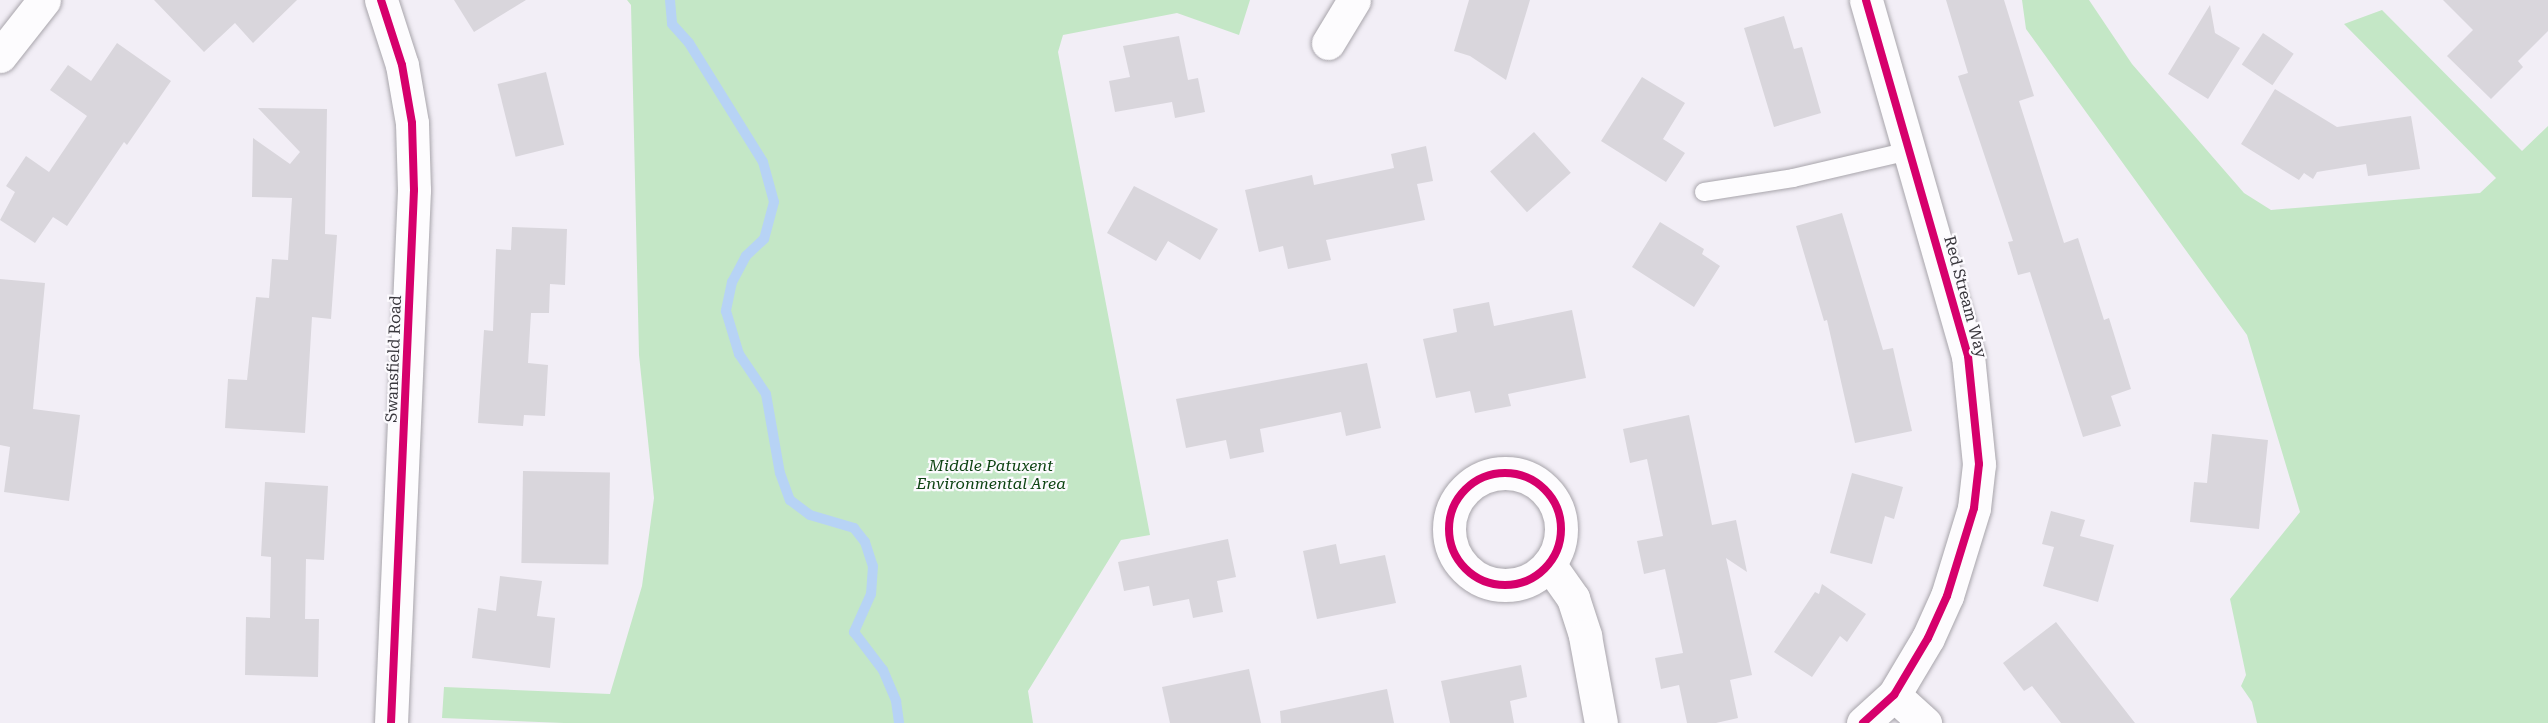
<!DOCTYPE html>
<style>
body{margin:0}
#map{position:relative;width:2548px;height:723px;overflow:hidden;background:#f2eef6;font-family:"Roboto Serif",serif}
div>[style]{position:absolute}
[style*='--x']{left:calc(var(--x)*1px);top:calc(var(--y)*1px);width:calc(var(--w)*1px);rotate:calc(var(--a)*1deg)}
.green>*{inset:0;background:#c4e7c6}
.stream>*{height:10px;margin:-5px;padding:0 5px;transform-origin:5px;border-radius:5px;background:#b7d3f5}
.building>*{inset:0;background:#d9d6dc;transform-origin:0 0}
.roads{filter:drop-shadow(0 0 2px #a8a5ab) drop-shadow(0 0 2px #a8a5ab)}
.lane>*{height:18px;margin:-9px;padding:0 9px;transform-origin:9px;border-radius:9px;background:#fdfcfe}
.street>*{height:33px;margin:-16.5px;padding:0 16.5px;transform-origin:16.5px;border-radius:16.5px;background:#fdfcfe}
.street>.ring{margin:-16.5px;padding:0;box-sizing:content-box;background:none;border:33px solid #fdfcfe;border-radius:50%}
.cycleway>*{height:8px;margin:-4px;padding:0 4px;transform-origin:4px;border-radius:4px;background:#d6006c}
.cycleway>.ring{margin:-4px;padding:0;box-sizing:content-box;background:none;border:8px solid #d6006c;border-radius:50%}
span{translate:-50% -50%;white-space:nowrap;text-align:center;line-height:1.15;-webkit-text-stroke:4.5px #fcfafe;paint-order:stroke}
.street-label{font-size:16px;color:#39373d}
.park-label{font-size:16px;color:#0d4312;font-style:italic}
</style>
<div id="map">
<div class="green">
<i style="clip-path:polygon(627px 0,1250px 0,1239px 35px,1177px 13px,1063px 35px,1058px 52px,1150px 535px,1121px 540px,1028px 691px,1033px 723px,564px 723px,442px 718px,444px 687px,610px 694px,642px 586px,654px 498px,639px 355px,631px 5px)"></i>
<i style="clip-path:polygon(2022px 0,2089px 0,2132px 64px,2244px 193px,2271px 210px,2480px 193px,2496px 178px,2344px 24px,2382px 10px,2522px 151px,2548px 126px,2548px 723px,2257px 723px,2252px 702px,2241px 686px,2246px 675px,2230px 599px,2300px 512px,2247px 335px,2026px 29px)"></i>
</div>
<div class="stream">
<i style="--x:670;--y:0;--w:24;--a:85"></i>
<i style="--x:672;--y:24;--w:25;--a:48"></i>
<i style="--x:689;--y:43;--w:140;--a:58.1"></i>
<i style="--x:763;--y:162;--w:41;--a:74.6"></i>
<i style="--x:774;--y:202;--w:38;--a:105"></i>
<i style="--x:764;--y:239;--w:25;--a:137"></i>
<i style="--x:746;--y:256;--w:30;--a:118"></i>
<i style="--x:732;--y:282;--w:30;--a:102"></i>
<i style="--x:726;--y:311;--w:45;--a:73.2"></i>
<i style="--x:739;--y:354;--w:48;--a:56"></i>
<i style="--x:766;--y:394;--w:80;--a:80"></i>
<i style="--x:780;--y:473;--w:29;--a:70"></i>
<i style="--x:790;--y:500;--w:25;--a:37"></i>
<i style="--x:810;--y:515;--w:46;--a:16.5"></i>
<i style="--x:854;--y:528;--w:18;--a:52"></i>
<i style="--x:865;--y:542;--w:25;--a:72"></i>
<i style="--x:873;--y:566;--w:28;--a:94"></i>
<i style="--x:871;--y:594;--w:42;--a:114.1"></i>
<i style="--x:854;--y:632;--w:48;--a:52.7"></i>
<i style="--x:883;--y:670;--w:34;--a:67"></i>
<i style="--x:896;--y:701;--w:22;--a:82"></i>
</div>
<div class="building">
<i style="clip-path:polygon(154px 0,297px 0,253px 43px,235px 23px,204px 52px)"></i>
<i style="clip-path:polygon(454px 0,526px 0,474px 32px)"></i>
<i style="clip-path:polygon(1469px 0,1530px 0,1506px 80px,1470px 56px,1454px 51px)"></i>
<i style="clip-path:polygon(1946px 0,2004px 0,2034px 96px,2019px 101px,2064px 243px,2078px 238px,2104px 320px,2109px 318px,2131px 389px,2111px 396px,2121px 426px,2083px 437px,2030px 272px,2018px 275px,2008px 242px,2013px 241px,1958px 76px,1968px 73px)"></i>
<i style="clip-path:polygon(2443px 0,2548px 0,2548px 31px,2518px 61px,2523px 67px,2491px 99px,2447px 56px,2473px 30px)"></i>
<i style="clip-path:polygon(2210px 5px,2215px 33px,2240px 48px,2208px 99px,2168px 74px)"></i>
<i style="clip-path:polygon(1784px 16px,1794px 49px,1802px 47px,1821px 113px,1774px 127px,1744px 28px)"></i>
<i style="left:2263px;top:33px;width:37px;height:38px;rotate:34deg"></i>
<i style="clip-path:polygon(1179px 36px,1188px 80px,1198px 78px,1205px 112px,1175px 118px,1172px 102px,1115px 112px,1109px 81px,1130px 77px,1123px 46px)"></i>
<i style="clip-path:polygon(117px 43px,171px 81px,127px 145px,124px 142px,67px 226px,53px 217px,35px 243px,0 220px,15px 192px,6px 186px,26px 156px,49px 172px,87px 116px,50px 90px,68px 65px,91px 81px)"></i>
<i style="left:546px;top:72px;width:75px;height:50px;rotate:76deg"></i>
<i style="clip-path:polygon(1642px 77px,1685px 103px,1663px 139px,1685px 153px,1666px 182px,1601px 141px)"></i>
<i style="clip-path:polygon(2275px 89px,2337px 127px,2411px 116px,2420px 169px,2368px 176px,2366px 164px,2317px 172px,2313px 179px,2304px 173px,2299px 180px,2241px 144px)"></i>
<i style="clip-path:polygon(258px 108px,327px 109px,325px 234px,337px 235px,331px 319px,312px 317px,305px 433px,225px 428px,228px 379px,247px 380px,256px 297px,269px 298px,272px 259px,288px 260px,292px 198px,252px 197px,253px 138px,290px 164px,300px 152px)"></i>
<i style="left:1534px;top:132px;width:55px;height:59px;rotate:48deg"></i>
<i style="clip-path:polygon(1426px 146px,1433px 181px,1417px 184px,1425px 220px,1326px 240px,1331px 260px,1288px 269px,1283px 246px,1259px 252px,1245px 190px,1312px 175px,1314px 185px,1394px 168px,1391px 154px)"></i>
<i style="clip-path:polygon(1134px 186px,1218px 229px,1200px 260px,1168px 241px,1156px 261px,1107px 233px)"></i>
<i style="clip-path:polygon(1842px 213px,1883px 350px,1893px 348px,1912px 431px,1855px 443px,1827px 320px,1824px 321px,1796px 226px)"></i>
<i style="clip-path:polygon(1660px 222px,1704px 249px,1702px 254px,1720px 266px,1694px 307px,1632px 267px)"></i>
<i style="clip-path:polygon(512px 227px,567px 229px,565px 285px,550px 284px,549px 313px,531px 313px,528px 363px,548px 365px,545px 416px,524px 415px,523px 426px,478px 423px,484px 330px,493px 331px,496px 249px,511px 250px)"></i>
<i style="clip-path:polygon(0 279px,45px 283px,33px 409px,80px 415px,69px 501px,4px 492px,10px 447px,0 445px)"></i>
<i style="clip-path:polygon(1489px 302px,1494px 326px,1572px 310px,1586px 378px,1508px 394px,1511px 406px,1475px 413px,1470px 391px,1436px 398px,1423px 339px,1457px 332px,1453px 309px)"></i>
<i style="clip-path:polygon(1367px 363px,1381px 428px,1346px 436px,1341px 412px,1260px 429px,1264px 452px,1230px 459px,1226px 440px,1186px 448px,1176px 399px)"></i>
<i style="clip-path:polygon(1689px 415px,1712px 525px,1736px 520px,1747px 572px,1726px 558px,1752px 675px,1730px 680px,1738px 718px,1716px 723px,1687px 723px,1679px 685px,1661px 689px,1655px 658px,1683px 653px,1665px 569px,1644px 574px,1637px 541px,1663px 536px,1647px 459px,1630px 463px,1623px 429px)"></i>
<i style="clip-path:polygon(2212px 434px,2268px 440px,2259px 529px,2190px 522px,2194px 482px,2207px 483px)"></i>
<i style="left:523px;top:471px;width:87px;height:92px;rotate:1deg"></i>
<i style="clip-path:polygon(1852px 473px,1903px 487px,1894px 519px,1885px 516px,1872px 564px,1830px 553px)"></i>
<i style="clip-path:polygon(265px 482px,328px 486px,324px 560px,306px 559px,305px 619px,319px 619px,318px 677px,245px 675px,246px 617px,270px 618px,271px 557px,261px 556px)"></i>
<i style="clip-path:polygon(2051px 511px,2085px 520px,2080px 536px,2114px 545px,2098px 602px,2043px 586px,2054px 547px,2042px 544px)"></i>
<i style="clip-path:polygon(1228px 539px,1236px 577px,1217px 581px,1223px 612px,1193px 618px,1189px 599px,1153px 606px,1149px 586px,1124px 591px,1118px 562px)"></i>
<i style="clip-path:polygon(1336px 544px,1340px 564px,1385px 555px,1396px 603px,1317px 619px,1303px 551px)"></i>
<i style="clip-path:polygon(500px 576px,542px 581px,537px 616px,555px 618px,550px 668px,472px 658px,478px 608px,496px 611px)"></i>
<i style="clip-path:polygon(1822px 584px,1866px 614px,1847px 642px,1840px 636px,1812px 677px,1774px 652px,1815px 592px,1819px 594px)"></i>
<i style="clip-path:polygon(2056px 622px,2135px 723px,2061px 723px,2032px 686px,2024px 691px,2003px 663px)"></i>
<i style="clip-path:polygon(1521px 665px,1527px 697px,1510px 701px,1514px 723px,1450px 723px,1441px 681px)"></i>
<i style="clip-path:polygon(1249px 669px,1261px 723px,1170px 723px,1162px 687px)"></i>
<i style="clip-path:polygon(1387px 689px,1394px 723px,1281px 723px,1280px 711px)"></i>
</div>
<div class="roads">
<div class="lane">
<i style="--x:1704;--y:192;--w:90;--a:-8.9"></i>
<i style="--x:1793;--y:178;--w:119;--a:-13.1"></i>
</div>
<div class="street">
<i style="--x:381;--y:0;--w:68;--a:72.1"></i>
<i style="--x:402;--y:65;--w:59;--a:80.2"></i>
<i style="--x:412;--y:123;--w:67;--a:88.3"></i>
<i style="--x:414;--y:190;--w:533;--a:92.47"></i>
<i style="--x:1328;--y:43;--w:50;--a:-58.8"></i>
<i style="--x:0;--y:56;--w:71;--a:-51.8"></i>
<i class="ring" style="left:1449px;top:473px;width:79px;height:79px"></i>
<i style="--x:1549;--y:564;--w:42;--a:54.8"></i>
<i style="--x:1573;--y:598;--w:40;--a:72"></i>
<i style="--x:1585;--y:636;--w:88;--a:79.6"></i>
<i style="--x:1894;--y:695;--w:42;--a:42.1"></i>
<i style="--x:1863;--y:723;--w:42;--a:-42.1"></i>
<i style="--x:1894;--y:695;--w:66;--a:-59.2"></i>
<i style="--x:1928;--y:638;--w:46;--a:-65.7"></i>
<i style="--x:1947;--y:596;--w:92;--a:-72.9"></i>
<i style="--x:1974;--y:508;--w:44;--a:-83.5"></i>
<i style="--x:1979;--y:464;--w:109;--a:-95.8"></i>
<i style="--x:1968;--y:356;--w:370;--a:-106"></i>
</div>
</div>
<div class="cycleway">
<i style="--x:381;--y:0;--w:68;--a:72.1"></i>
<i style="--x:402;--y:65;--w:59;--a:80.2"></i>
<i style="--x:412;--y:123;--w:67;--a:88.3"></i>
<i style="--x:414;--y:190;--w:533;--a:92.47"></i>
<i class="ring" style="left:1449px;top:473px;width:104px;height:104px"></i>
<i style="--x:1863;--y:723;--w:42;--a:-42.1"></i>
<i style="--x:1894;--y:695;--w:66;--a:-59.2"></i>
<i style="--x:1928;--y:638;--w:46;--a:-65.7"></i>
<i style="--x:1947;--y:596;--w:92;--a:-72.9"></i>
<i style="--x:1974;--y:508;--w:44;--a:-83.5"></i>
<i style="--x:1979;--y:464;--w:109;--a:-95.8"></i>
<i style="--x:1968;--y:356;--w:370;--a:-106"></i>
</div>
<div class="street-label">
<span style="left:1965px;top:297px;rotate:75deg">Red Stream Way</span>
<span style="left:394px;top:359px;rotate:-88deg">Swansfield Road</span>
</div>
<div class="park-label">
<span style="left:991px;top:475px">Middle Patuxent<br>Environmental Area</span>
</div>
</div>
